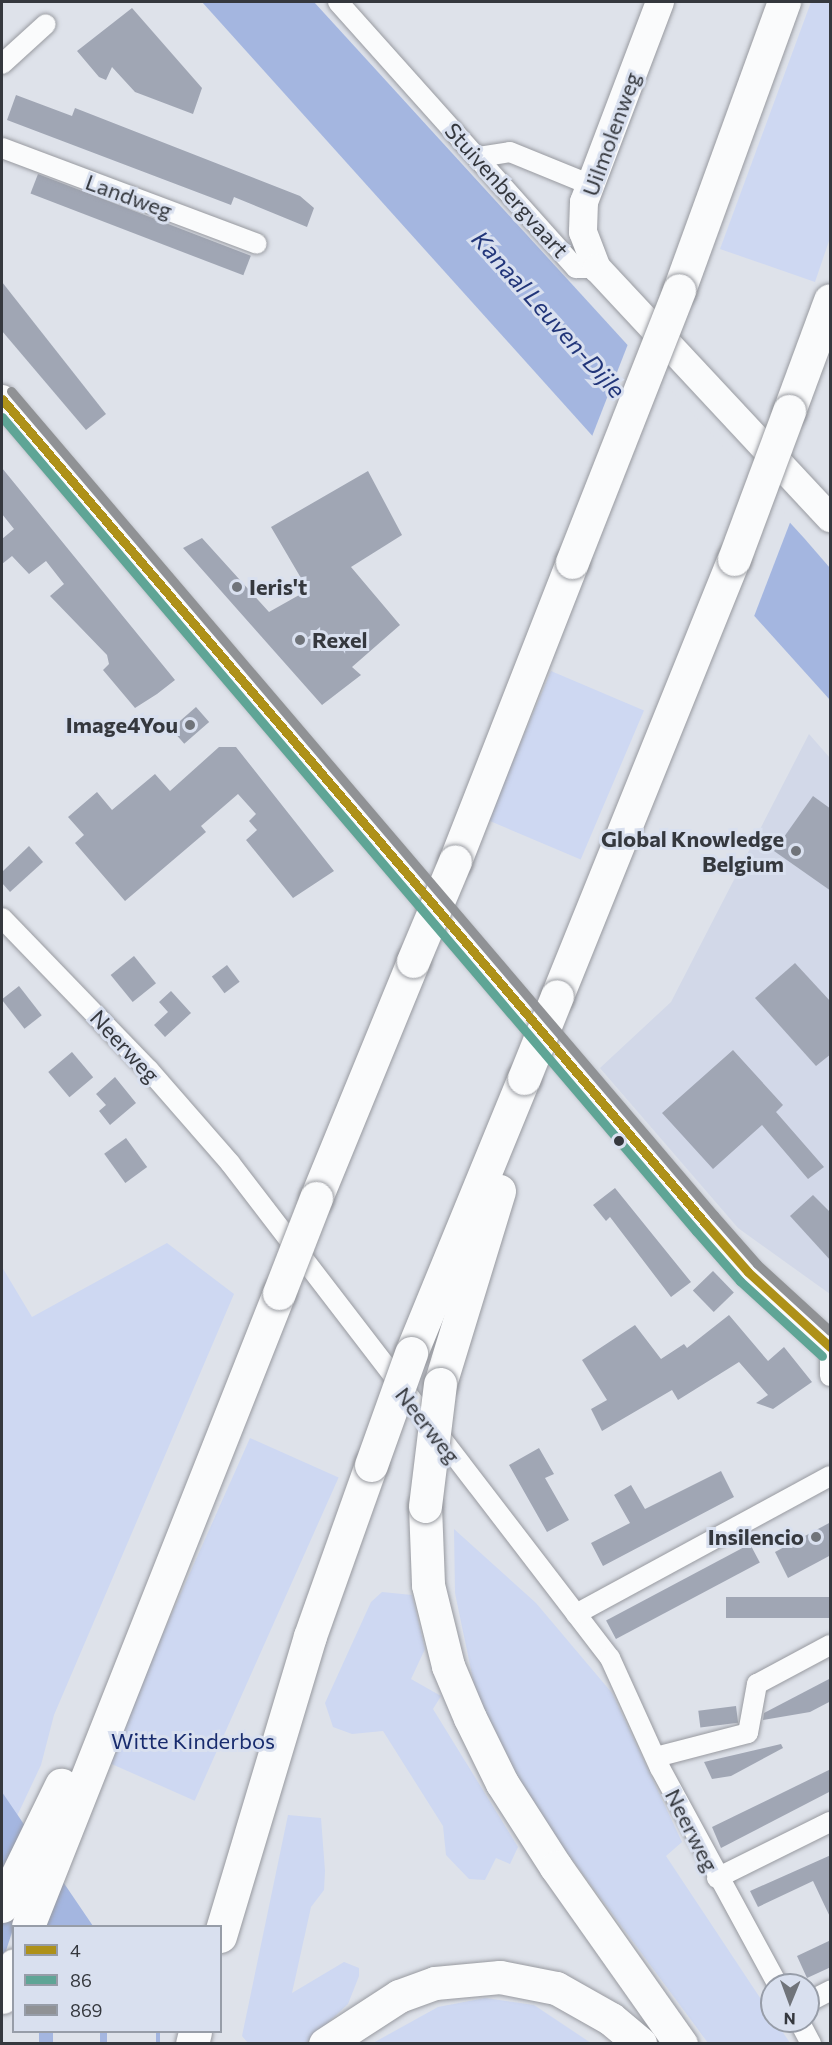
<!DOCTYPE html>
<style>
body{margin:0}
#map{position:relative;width:832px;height:2045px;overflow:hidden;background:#dee2ea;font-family:Commissioner,sans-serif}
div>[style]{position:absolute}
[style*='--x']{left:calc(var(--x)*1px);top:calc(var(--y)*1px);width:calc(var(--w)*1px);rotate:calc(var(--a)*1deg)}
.built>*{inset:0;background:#d2d8e8}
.green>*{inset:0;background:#ced8f2;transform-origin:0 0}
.water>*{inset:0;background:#a4b6e0;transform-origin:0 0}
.pier>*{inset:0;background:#dee2ea;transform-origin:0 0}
.building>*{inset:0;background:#a0a6b4;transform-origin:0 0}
.roads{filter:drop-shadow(0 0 2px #989aa0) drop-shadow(0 0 2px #989aa0)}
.minor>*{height:20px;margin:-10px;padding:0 10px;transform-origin:10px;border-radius:10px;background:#fafbfc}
.secondary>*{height:28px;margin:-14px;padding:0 14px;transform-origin:14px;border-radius:14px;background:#fafbfc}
.motorway>*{height:33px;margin:-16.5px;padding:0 16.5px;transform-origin:16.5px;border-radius:16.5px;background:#fafbfc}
.bridges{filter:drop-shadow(0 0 2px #989aa0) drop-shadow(0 0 2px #989aa0)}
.motorway-bridge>*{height:33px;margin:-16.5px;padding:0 16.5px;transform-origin:16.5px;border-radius:16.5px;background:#fafbfc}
.bus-1>*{height:9px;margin:-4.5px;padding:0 4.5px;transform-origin:4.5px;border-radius:4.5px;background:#ae9119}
.bus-2>*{height:9px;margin:-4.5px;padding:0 4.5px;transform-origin:4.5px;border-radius:4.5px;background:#5fa596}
.bus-3>*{height:9px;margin:-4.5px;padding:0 4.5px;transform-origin:4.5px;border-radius:4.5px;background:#909295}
.dots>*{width:16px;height:16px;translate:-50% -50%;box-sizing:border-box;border:3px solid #d9e0ef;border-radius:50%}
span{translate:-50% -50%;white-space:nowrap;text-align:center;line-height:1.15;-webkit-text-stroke:6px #d9e0ef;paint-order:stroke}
.street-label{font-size:22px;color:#35383e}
.poi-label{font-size:22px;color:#35383e;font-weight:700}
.left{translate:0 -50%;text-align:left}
.right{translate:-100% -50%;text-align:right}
.park-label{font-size:22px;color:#192c6e}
.water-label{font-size:24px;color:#22367a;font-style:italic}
.frame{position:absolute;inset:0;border:3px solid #35383e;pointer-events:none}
.legend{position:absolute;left:12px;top:1925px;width:210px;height:108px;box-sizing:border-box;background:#d9e0ef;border:2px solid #979da8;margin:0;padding:8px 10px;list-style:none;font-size:18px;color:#35383e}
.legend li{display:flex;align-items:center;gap:12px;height:30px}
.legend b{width:30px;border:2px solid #979da8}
.north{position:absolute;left:760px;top:1973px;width:60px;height:60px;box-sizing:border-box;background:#d9e0ef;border:2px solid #979da8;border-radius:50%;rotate:181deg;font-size:16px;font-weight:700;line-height:24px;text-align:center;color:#35383e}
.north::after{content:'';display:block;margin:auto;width:21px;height:27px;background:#70747a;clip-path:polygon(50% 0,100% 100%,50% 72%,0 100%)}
</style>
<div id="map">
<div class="built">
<i style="clip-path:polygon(809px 734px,830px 758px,830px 1294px,738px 1228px,600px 1068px,671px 1002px)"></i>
</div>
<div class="green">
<i style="clip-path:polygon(811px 2px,830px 2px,830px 238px,815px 282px,720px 249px)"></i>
<i style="left:551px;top:671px;width:101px;height:162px;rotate:23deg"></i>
<i style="clip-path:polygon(167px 1243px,234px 1294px,54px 1715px,41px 1765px,17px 1816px,2px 1792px,2px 1267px,32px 1317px)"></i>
<i style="left:250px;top:1438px;width:97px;height:354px;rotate:24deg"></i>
<i style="clip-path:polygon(454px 1529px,536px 1603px,612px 1693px,682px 1842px,666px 1856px,790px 2043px,708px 2043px,557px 1839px,537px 1822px,475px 1689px,455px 1593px)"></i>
<i style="clip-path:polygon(382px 1592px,412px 1595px,425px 1649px,411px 1679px,441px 1696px,433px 1709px,518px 1847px,510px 1864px,496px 1858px,485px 1880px,469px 1879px,446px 1855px,443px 1826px,383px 1731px,352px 1734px,333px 1727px,325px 1703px,371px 1602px)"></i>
<i style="clip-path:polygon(288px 1815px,321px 1818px,325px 1871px,324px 1890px,311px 1907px,292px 1993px,344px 1962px,359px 1968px,359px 1976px,348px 2004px,306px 2043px,248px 2043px,242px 2036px)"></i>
<i style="clip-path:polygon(485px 1998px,534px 2005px,591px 2043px,373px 2043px,438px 2007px)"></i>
</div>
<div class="water">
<i style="clip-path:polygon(202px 2px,314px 2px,804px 538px,830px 568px,830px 700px)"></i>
<i style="clip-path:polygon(2px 1792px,93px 1926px,14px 1926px,2px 1963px)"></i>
<i style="left:39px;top:2032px;width:121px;height:13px"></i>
</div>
<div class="pier">
<i style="clip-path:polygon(628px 344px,791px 520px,753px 619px,591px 439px)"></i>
<i style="left:53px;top:2032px;width:47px;height:12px"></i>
<i style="left:107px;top:2032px;width:49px;height:11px"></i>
</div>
<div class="building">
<i style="clip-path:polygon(132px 8px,202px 88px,193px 114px,135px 92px,112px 67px,106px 80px,99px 77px,77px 51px)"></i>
<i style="clip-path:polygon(16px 95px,72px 116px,75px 108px,300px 196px,314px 208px,307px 227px,234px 197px,231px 205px,7px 120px)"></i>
<i style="left:38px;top:174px;width:228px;height:21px;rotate:21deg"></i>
<i style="clip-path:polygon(2px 282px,106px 414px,86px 430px,2px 331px)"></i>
<i style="clip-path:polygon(2px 468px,175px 680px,157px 694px,135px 708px,103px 670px,109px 664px,107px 655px,50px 596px,64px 584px,46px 561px,29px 574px,12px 556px,2px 564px,2px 539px,14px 529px,2px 514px)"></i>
<i style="clip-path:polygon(368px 471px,402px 535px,351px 567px,400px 625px,352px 667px,361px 675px,322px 705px,183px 548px,202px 538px,269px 612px,308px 590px,271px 527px)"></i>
<i style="left:196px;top:707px;width:20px;height:33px;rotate:49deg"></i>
<i style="clip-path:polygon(219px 747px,236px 747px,334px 871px,293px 898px,246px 840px,257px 830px,249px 821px,256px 814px,238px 794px,201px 826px,206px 832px,125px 901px,75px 843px,84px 835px,68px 817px,97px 792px,112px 810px,155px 774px,170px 791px)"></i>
<i style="clip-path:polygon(813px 796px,831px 809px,831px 891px,774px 851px)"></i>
<i style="clip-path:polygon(29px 846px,43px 862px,10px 892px,2px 883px,2px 872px)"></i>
<i style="left:134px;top:956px;width:35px;height:30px;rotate:51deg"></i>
<i style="clip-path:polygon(795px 963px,831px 1002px,831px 1054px,816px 1066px,755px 998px)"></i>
<i style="left:227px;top:965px;width:21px;height:19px;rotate:53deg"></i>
<i style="left:19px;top:986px;width:37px;height:22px;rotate:52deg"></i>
<i style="clip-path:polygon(171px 991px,191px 1013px,165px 1037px,154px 1025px,168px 1012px,159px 1002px)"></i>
<i style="clip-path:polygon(733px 1050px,783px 1105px,776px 1112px,824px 1167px,808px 1179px,762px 1125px,713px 1169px,662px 1113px)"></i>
<i style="left:72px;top:1052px;width:33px;height:31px;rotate:50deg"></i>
<i style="clip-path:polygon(115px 1077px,136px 1103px,110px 1125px,99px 1111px,106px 1105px,96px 1094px)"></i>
<i style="left:126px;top:1138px;width:36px;height:27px;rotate:54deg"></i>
<i style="clip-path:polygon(615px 1188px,691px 1282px,671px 1297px,610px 1217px,606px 1221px,593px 1205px)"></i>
<i style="clip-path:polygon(813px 1195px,831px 1213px,831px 1261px,790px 1216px)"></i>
<i style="left:713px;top:1271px;width:30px;height:28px;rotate:46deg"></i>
<i style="clip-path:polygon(729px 1315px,768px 1361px,784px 1347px,812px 1382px,773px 1409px,756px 1403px,768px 1395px,739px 1362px,678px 1400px,672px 1390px,602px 1431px,591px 1409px,607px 1400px,582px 1360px,635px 1325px,661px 1359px,684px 1344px,687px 1348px)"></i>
<i style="clip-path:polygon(539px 1448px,554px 1474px,545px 1478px,569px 1520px,547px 1532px,509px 1465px)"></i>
<i style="clip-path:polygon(721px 1471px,734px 1497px,603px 1566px,591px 1543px,630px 1523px,614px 1495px,631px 1485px,645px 1509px)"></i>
<i style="clip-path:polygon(831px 1522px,831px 1555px,788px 1578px,775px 1552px)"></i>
<i style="left:750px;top:1544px;width:21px;height:163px;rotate:62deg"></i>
<i style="left:831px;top:1597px;width:21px;height:105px;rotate:90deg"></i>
<i style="clip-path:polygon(831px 1678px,831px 1701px,810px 1712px,763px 1720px,764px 1713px)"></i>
<i style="left:736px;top:1706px;width:17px;height:38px;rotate:83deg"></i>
<i style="clip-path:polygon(781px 1744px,783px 1748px,731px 1776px,712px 1779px,704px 1762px)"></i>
<i style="clip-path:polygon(831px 1769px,831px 1791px,721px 1848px,712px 1827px)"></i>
<i style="clip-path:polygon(831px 1855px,831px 1919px,813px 1881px,758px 1907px,750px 1891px)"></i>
<i style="clip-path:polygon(831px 1940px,831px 1967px,807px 1978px,797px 1956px)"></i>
</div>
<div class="roads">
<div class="minor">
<i style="--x:338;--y:2;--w:357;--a:48.2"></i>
<i style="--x:576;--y:268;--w:21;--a:0"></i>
<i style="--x:2;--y:64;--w:59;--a:-42.3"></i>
<i style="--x:2;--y:148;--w:272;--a:20.6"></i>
<i style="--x:479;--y:157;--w:31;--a:-9"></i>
<i style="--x:510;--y:152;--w:87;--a:22.2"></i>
<i style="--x:2;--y:918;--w:211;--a:46"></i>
<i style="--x:149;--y:1070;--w:123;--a:48.9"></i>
<i style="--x:230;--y:1163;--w:624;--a:52.49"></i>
<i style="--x:610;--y:1658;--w:121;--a:65.6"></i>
<i style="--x:660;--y:1768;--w:247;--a:61.5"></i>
<i style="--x:830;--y:1345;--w:31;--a:90"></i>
<i style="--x:576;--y:1614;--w:289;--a:-28.5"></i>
<i style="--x:656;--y:1757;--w:95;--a:-14.6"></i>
<i style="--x:748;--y:1733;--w:50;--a:-79.6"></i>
<i style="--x:757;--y:1684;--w:83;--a:-28.1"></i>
<i style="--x:717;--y:1878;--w:126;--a:-26.4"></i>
<i style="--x:808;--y:2002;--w:25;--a:-27"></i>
<i style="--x:799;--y:2021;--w:26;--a:62"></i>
</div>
<div class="secondary">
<i style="--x:660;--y:2;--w:214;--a:110.8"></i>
<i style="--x:584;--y:202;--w:30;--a:92"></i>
<i style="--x:583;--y:232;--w:39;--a:69"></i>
<i style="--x:597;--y:268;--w:342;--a:47"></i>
<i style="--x:2;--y:399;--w:1083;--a:49.53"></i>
<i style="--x:705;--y:1223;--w:65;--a:48.7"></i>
<i style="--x:748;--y:1272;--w:111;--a:42.4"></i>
</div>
<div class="motorway">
<i style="--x:679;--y:290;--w:307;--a:-70"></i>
<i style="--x:789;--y:411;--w:118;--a:-69.7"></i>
<i style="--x:455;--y:861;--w:321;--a:-68.6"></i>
<i style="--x:557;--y:996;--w:471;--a:-68"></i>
<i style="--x:316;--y:1198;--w:256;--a:-67.7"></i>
<i style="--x:411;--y:1353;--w:297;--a:-67.7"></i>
<i style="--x:440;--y:1384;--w:202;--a:-73"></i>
<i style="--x:425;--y:1506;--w:79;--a:87.8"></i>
<i style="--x:428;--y:1585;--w:83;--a:76.1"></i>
<i style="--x:448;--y:1666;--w:56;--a:67.1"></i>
<i style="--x:470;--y:1718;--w:72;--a:63.8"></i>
<i style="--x:502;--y:1783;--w:100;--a:57.3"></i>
<i style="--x:556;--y:1867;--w:217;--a:54.8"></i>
<i style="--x:2;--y:1906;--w:135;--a:-64"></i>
<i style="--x:28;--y:1926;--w:681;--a:-68.37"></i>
<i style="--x:220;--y:1936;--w:313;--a:-73.3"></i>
<i style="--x:310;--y:1636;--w:182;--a:-70.4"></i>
<i style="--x:2;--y:1997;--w:34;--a:-69"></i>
<i style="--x:192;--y:2044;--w:12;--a:-76"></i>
<i style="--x:325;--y:2044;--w:88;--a:-33"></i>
<i style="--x:399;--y:1996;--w:38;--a:-20"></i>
<i style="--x:435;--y:1983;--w:65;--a:-5.3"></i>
<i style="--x:500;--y:1977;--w:57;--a:11.1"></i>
<i style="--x:556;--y:1988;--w:63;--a:29.4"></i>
<i style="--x:611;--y:2019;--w:38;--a:40"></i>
</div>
</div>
<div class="bridges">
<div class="motorway-bridge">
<i style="--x:734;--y:559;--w:158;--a:-69.6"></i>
<i style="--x:572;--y:562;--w:292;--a:-68.5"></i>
<i style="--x:413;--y:961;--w:108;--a:-67.2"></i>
<i style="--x:524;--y:1078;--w:88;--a:-68.1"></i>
<i style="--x:279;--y:1293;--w:102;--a:-68.7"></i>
<i style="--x:371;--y:1465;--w:119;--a:-70.3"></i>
<i style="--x:425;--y:1506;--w:123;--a:-83"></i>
</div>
</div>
<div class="bus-1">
<i style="--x:2;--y:399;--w:1083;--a:49.53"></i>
<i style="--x:705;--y:1223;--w:65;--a:48.7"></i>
<i style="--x:748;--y:1272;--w:111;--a:42.4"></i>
</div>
<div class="bus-2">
<i style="--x:2;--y:417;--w:1070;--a:49.55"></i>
<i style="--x:696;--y:1231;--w:67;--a:48.7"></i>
<i style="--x:740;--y:1281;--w:111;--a:42.4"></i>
</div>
<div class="bus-3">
<i style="--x:11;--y:391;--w:1083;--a:49.53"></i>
<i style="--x:714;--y:1215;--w:65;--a:48.7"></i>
<i style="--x:757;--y:1264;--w:99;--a:42.5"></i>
</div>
<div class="dots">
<i style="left:237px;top:587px;background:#70747a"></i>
<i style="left:300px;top:640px;background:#70747a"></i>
<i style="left:190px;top:725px;background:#70747a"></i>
<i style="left:796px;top:851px;background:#70747a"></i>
<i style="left:619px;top:1141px;background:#35383e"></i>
<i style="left:816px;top:1537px;background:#70747a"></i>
</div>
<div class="street-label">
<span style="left:611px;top:134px;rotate:-70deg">Uilmolenweg</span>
<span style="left:507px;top:190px;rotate:48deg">Stuivenbergvaart</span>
<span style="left:129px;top:196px;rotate:20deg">Landweg</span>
<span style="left:125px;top:1046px;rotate:47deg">Neerweg</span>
<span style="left:428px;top:1425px;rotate:52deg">Neerweg</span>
<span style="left:692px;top:1830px;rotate:63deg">Neerweg</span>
</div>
<div class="poi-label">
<span class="left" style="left:249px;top:587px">Ieris't</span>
<span class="left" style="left:312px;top:640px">Rexel</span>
<span class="right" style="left:178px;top:725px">Image4You</span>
<span class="right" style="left:784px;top:851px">Global Knowledge<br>Belgium</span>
<span class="right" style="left:804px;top:1537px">Insilencio</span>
</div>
<div class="park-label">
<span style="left:193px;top:1741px">Witte Kinderbos</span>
</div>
<div class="water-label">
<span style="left:549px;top:314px;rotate:48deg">Kanaal Leuven-Dijle</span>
</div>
<div class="frame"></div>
<ul class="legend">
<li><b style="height:8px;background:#ae9119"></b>4</li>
<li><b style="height:8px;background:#5fa596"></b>86</li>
<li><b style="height:8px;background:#909295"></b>869</li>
</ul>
<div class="north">N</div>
</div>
